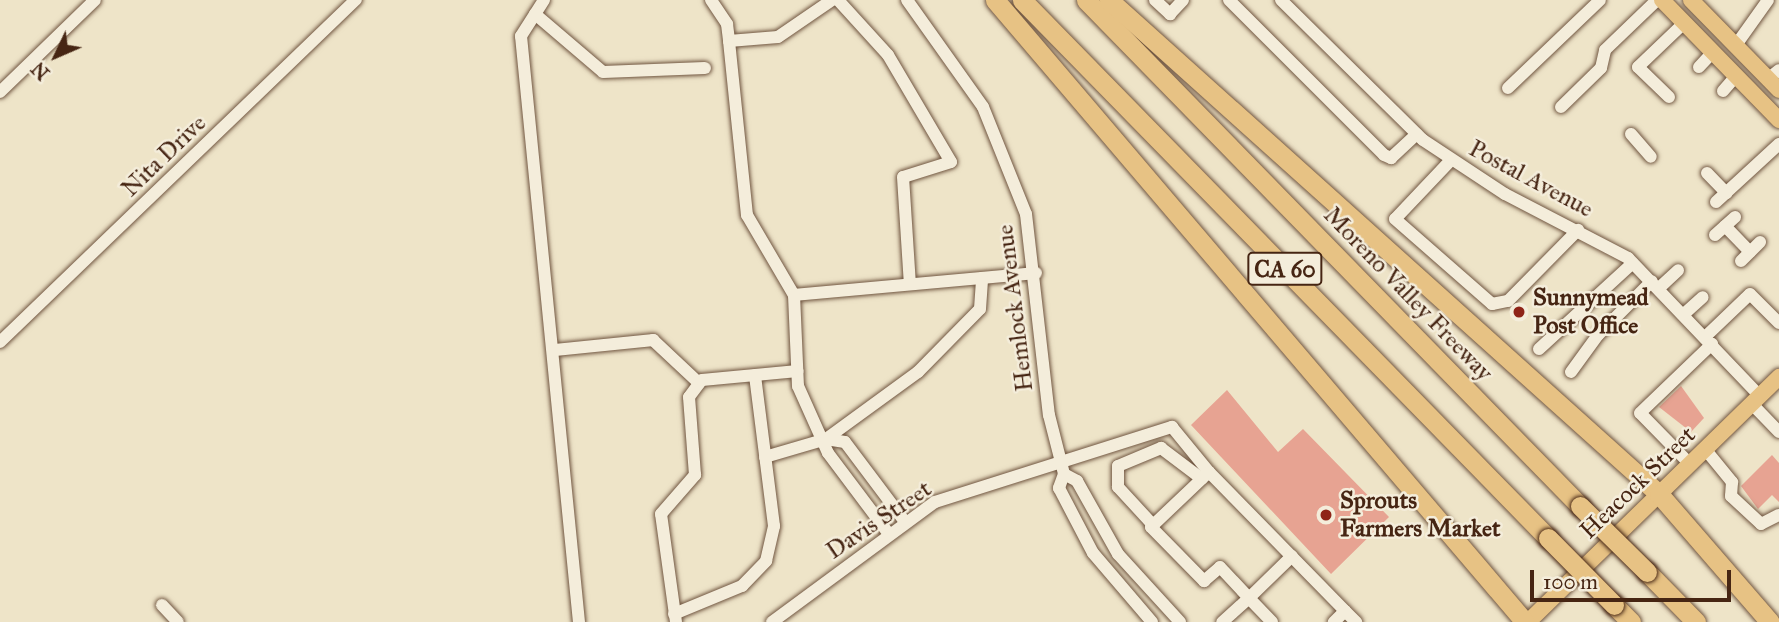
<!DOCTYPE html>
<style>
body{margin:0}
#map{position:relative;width:1779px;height:622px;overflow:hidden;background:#eee4c8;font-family:"IM FELL Great Primer",serif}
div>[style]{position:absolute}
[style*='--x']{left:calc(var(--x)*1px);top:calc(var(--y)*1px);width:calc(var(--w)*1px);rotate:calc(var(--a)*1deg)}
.building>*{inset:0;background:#e7a392}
.roads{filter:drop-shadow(0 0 2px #705540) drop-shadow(0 0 2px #705540)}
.minor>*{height:12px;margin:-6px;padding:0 6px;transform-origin:6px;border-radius:6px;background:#f4eddb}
.major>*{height:16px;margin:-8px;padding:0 8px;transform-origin:8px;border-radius:8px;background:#e7c284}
.highway>*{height:19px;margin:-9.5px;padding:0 9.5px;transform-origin:9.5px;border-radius:9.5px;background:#e7c284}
.bridges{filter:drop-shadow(0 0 2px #462513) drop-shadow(0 0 2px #462513)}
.highway-bridge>*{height:19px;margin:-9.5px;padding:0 9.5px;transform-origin:9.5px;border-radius:9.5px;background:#e7c284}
.dots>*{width:19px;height:19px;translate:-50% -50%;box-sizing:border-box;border:4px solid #f4eddb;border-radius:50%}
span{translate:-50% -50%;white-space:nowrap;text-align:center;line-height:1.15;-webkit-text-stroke:5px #f4eddb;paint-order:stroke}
.shield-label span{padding:2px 5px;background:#f4eddb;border:2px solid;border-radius:5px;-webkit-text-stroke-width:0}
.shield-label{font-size:23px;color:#462513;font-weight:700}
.street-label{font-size:24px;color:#462513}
.poi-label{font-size:24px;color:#462513;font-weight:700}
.left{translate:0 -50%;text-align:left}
.north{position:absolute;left:21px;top:21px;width:70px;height:70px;-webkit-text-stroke:5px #f4eddb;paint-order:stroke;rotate:226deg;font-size:19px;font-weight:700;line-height:28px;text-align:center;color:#462513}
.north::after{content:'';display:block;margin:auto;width:24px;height:32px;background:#462513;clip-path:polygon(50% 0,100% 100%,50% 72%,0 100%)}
.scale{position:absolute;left:1530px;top:570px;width:201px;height:32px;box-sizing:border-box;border:4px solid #462513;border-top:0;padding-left:9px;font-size:21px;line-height:24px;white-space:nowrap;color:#462513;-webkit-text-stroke:5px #f4eddb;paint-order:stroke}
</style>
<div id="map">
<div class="building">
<i style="clip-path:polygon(1681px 386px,1704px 418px,1691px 432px,1659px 407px)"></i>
<i style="clip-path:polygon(1227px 390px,1278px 452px,1303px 429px,1389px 517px,1331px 574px,1191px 425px)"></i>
<i style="clip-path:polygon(1772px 455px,1779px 463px,1779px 502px,1772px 495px,1758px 509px,1741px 486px)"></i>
</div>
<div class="roads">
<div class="minor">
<i style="--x:544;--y:0;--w:43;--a:122.6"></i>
<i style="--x:521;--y:36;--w:589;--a:84.35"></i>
<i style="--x:711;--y:0;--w:29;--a:56"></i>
<i style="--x:727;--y:24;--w:17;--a:83"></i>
<i style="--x:729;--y:41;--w:49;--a:-4.7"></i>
<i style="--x:778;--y:37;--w:65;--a:-34.4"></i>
<i style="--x:838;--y:0;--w:74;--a:47.7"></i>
<i style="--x:888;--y:55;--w:124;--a:59.5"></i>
<i style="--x:951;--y:162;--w:50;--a:162.6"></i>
<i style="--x:903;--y:177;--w:107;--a:86.3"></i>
<i style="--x:907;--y:0;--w:131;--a:54.6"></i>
<i style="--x:983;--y:107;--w:115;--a:68.1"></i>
<i style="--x:1026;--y:214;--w:202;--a:83.5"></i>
<i style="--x:1049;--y:415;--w:61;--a:75.7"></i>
<i style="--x:1064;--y:474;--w:15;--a:110"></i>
<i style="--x:1059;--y:488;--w:73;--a:62.4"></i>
<i style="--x:1093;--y:553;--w:91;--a:49.5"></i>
<i style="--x:1155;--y:0;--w:21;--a:43"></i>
<i style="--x:1170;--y:14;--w:19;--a:-47"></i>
<i style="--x:1229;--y:0;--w:219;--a:45"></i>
<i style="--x:1384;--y:155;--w:8;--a:23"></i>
<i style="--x:1391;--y:158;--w:35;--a:-43"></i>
<i style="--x:1281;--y:0;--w:199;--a:44.6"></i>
<i style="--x:1423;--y:140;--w:98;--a:33.4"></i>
<i style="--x:1505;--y:194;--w:139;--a:27.5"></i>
<i style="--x:1628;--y:258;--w:191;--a:46.3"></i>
<i style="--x:535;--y:14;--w:89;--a:40.5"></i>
<i style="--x:603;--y:72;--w:102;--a:-2.2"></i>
<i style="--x:729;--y:41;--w:175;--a:84.1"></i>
<i style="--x:747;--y:215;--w:93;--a:59.6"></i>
<i style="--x:794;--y:295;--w:243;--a:-5.2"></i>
<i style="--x:1736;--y:45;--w:55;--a:-54.6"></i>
<i style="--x:1699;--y:67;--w:21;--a:-47"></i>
<i style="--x:1768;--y:79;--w:14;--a:-39"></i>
<i style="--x:1508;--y:88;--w:127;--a:-43.7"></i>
<i style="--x:1723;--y:91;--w:20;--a:-49"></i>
<i style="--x:0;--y:92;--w:132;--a:-44.1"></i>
<i style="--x:1669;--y:97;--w:43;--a:-135.9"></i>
<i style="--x:1638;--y:67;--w:64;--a:-43.7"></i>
<i style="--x:1561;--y:107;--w:56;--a:-44.3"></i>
<i style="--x:1601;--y:68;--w:18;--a:-77"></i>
<i style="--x:1605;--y:50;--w:72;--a:-43.9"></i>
<i style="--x:1631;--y:134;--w:30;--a:49"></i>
<i style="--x:1451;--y:160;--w:81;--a:133.5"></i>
<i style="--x:1395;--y:219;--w:129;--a:41.2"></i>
<i style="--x:1492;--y:304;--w:16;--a:-11"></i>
<i style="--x:1508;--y:301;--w:100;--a:-45.4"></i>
<i style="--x:1707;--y:173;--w:28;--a:46"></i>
<i style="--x:1716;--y:202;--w:86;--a:-42.6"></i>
<i style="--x:1725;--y:226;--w:36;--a:46"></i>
<i style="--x:1715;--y:235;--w:27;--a:-42"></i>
<i style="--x:1741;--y:261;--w:27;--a:-45"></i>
<i style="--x:1659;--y:288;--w:26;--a:-43"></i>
<i style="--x:794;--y:295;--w:91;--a:87.5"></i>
<i style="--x:798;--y:386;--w:73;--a:65.9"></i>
<i style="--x:828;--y:453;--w:100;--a:53.1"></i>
<i style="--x:1684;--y:314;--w:25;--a:-42"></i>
<i style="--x:1705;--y:337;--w:62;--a:-43.7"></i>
<i style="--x:1750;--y:294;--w:41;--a:45"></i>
<i style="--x:0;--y:342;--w:494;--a:-43.9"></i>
<i style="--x:1539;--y:349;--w:127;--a:-42.5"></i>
<i style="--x:555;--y:350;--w:99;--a:-5.8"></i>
<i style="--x:653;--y:340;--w:63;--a:43.1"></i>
<i style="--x:1571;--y:372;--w:46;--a:-53.9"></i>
<i style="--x:1598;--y:335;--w:76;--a:-45"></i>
<i style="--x:1752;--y:404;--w:39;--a:46"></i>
<i style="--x:826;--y:439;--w:19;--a:9"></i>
<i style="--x:845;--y:442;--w:100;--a:53.1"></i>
<i style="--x:1705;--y:449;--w:43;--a:50.7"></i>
<i style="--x:1732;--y:482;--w:14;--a:94"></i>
<i style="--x:1731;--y:496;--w:41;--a:43"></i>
<i style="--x:1761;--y:524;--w:20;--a:-27"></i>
<i style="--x:765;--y:457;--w:64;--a:-16.4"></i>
<i style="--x:826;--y:439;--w:114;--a:-36.1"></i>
<i style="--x:918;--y:372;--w:88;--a:-45.5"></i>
<i style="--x:980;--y:309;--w:31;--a:-86"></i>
<i style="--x:1690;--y:464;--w:71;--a:-134.4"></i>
<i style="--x:1640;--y:413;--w:100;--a:-43.8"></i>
<i style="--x:1209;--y:472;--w:194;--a:45.6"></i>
<i style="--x:1345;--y:611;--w:16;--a:135"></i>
<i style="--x:1064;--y:474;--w:15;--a:28"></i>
<i style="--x:1077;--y:481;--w:84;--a:60.7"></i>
<i style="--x:1118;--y:554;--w:92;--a:47.6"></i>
<i style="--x:1153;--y:525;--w:52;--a:-132.6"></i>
<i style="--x:1118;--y:487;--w:21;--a:-90"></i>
<i style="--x:1118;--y:466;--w:47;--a:-22.7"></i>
<i style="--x:1161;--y:448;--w:51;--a:37.1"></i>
<i style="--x:162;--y:605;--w:23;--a:47"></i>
<i style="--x:1345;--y:611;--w:16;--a:45"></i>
<i style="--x:674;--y:614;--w:74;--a:-22.4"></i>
<i style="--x:742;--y:586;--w:35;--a:-46"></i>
<i style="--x:766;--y:561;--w:36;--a:-77"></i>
<i style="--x:774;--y:526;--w:152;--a:-97.2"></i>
<i style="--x:676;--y:622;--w:109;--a:-97.9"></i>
<i style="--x:661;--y:514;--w:52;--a:-48.9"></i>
<i style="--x:695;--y:475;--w:78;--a:-94.4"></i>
<i style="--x:689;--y:397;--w:21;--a:-53"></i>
<i style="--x:702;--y:380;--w:96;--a:-5.4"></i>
<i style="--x:772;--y:622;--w:202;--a:-36.4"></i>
<i style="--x:935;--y:502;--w:249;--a:-17.6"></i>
<i style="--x:1172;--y:427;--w:58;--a:50.6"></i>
<i style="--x:1209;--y:472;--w:80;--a:136.5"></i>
<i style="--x:1151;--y:527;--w:76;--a:45.5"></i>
<i style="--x:1204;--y:581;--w:21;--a:-41"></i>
<i style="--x:1220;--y:567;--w:42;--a:46.9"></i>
<i style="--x:1249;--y:598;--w:36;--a:138"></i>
<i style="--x:1272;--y:622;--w:33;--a:-134"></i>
<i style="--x:1249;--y:598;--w:60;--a:-44.3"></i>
</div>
<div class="major">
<i style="--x:1662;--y:0;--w:168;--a:45.7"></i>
<i style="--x:1691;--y:0;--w:126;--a:45.6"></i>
<i style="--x:1528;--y:622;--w:351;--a:-44.3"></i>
</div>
<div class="highway">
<i style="--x:995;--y:0;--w:817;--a:49.57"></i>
<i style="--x:1022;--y:0;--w:752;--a:45.65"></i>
<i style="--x:1086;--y:0;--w:707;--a:45.69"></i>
<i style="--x:1109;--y:0;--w:739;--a:41.93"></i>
<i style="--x:1659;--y:494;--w:169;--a:49.1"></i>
<i style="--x:1647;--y:572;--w:70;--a:45.6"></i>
<i style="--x:1614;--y:605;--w:24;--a:45"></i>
</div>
</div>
<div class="bridges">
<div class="highway-bridge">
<i style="--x:1580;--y:506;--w:94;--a:44.6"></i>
<i style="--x:1548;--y:538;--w:94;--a:45.4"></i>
</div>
</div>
<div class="dots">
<i style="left:1519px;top:312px;background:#8f2418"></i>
<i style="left:1326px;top:515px;background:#8f2418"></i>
</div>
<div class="shield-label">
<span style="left:1285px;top:269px">CA 60</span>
</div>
<div class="street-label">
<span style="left:164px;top:156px;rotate:-44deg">Nita Drive</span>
<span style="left:1531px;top:179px;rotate:28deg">Postal Avenue</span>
<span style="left:1408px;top:294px;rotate:46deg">Moreno Valley Freeway</span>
<span style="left:1015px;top:308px;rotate:-97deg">Hemlock Avenue</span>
<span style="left:1638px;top:483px;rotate:-44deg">Heacock Street</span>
<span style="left:879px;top:520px;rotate:-34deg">Davis Street</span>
</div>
<div class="poi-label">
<span class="left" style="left:1533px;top:312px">Sunnymead<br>Post Office</span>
<span class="left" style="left:1340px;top:515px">Sprouts<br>Farmers Market</span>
</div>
<div class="north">N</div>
<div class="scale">100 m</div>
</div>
